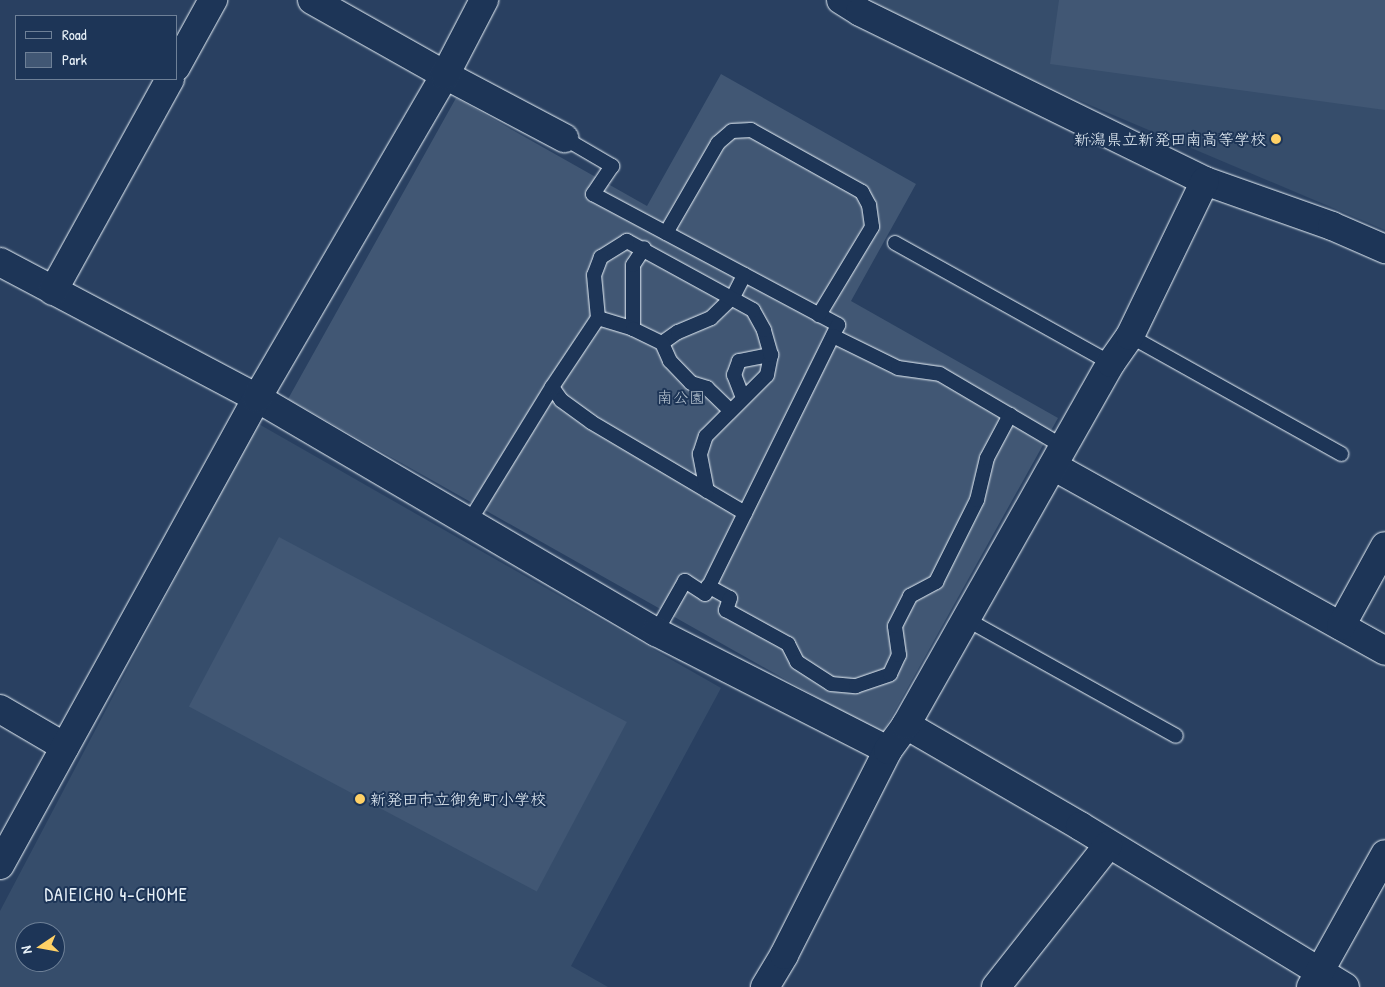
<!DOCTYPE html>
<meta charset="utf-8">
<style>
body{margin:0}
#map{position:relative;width:1385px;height:987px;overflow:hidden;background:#294061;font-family:"Patrick Hand","Klee One",sans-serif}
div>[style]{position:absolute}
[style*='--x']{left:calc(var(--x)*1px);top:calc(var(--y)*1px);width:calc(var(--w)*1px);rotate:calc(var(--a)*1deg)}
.built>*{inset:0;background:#364d6b}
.green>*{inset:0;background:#415774;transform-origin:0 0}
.roads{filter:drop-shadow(0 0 1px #e8f1f8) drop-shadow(0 0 1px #e8f1f8)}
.lane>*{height:14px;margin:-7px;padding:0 7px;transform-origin:7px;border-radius:7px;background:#1d3557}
.street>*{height:28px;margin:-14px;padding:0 14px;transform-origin:14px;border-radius:14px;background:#1d3557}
.dots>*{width:14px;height:14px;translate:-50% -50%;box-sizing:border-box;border:2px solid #1d3557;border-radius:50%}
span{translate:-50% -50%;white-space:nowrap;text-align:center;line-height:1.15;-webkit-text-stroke:4px #1d3557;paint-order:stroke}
.poi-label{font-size:16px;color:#e8f1f8}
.right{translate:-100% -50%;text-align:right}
.left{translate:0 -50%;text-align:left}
.park-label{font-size:16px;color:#b6c3d0}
.neighbourhood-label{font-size:18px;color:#e8f1f8;letter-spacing:1px}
.legend{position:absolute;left:15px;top:15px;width:162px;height:65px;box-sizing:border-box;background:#1d3557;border:1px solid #6e8097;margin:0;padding:6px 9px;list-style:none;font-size:15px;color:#e8f1f8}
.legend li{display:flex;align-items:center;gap:10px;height:25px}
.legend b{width:25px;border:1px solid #6e8097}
.north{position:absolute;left:15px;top:922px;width:50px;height:50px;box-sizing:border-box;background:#1d3557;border:1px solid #6e8097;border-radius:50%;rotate:258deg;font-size:14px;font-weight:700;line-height:20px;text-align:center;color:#e8f1f8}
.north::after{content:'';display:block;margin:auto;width:18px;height:22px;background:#ffd166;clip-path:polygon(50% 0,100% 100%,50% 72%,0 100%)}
</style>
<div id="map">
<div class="built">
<i style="clip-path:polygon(867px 0,1385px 0,1385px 230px,1092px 106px,899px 21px)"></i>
<i style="clip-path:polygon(evenodd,257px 423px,721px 688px,571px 966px,608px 987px,0 987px,0 911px,257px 423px,25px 932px,55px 932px,55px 962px,25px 962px,25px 932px)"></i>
</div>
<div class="green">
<i style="clip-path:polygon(1059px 0,1385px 0,1385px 110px,1050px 64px)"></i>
<i style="clip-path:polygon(721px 74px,916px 184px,851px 301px,1058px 418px,882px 734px,288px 399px,456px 98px,647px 206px)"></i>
<i style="left:279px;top:537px;width:394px;height:192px;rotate:28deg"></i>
</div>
<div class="roads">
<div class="lane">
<i style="--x:564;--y:138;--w:56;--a:30.3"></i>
<i style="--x:612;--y:166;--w:34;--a:124"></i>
<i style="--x:593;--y:194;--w:278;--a:28.1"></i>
<i style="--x:838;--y:325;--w:300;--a:116.3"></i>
<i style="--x:705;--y:594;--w:24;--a:-147"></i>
<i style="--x:685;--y:581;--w:59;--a:119.6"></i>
<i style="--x:666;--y:233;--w:104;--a:-60"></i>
<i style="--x:718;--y:143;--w:18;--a:-41"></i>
<i style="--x:732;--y:131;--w:19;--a:-3"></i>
<i style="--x:751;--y:130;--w:127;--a:29.2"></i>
<i style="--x:862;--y:192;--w:15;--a:62"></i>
<i style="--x:869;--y:205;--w:22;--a:82"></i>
<i style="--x:872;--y:227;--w:103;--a:121.1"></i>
<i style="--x:895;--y:243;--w:247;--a:29.1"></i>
<i style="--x:633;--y:329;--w:64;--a:-90"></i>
<i style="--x:633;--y:265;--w:20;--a:-57"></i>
<i style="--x:833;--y:336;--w:72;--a:26.2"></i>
<i style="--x:898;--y:368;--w:42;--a:8.1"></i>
<i style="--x:940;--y:374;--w:144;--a:30.5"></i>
<i style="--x:1130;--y:336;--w:242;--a:29.2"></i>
<i style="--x:662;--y:343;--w:19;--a:-35"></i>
<i style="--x:678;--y:332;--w:36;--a:-23"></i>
<i style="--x:711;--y:318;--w:30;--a:-44"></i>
<i style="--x:733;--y:297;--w:25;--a:-63"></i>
<i style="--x:552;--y:387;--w:16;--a:55"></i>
<i style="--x:561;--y:400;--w:37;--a:36"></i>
<i style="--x:591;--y:422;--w:179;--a:30.6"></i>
<i style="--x:743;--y:398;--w:25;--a:-111"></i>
<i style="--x:734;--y:375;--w:15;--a:-70"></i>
<i style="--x:739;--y:361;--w:33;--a:-11"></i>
<i style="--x:707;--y:491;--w:38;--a:-101"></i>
<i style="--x:700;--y:454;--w:19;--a:-72"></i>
<i style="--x:706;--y:436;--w:86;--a:-45"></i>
<i style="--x:767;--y:375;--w:20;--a:-79"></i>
<i style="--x:771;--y:355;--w:26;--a:-106"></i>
<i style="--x:764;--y:330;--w:23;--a:-119"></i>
<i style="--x:753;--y:310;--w:144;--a:-151.3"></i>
<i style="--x:627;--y:241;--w:31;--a:148"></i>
<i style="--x:601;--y:257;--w:19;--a:111"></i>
<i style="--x:594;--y:275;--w:43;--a:84.7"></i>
<i style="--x:598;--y:318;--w:37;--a:17"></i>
<i style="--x:633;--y:329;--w:32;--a:26"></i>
<i style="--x:662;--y:343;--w:20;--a:66"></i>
<i style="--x:670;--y:361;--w:30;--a:46"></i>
<i style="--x:691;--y:383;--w:17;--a:17"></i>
<i style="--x:707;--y:388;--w:32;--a:44"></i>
<i style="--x:469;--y:522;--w:158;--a:-58.4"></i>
<i style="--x:552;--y:387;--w:83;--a:-56.3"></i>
<i style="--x:708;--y:586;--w:25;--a:29"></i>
<i style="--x:730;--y:598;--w:13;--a:108"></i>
<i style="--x:726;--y:610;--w:71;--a:28.7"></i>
<i style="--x:788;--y:644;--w:20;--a:63"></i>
<i style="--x:797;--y:662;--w:40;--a:32.9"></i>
<i style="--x:831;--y:684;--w:25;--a:5"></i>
<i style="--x:856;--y:686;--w:36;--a:-19"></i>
<i style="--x:890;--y:674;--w:21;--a:-65"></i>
<i style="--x:899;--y:655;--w:29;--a:-98"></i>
<i style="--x:895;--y:626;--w:34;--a:-63"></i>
<i style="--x:910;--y:596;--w:30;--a:-28"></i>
<i style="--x:936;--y:582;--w:92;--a:-63.4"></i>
<i style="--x:977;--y:500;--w:43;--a:-76.6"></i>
<i style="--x:987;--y:458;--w:49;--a:-61.9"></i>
<i style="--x:966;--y:619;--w:240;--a:29.1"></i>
</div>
<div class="street">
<i style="--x:312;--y:0;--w:153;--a:29.4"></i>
<i style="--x:445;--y:75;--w:135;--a:27.9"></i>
<i style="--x:841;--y:0;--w:22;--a:32"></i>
<i style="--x:860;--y:12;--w:384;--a:26.1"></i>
<i style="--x:1205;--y:181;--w:135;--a:19.5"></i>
<i style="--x:1332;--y:226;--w:58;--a:23.5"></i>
<i style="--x:176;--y:67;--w:77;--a:-61.1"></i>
<i style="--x:0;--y:262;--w:291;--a:27.9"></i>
<i style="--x:257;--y:398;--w:463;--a:30.4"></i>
<i style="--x:656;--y:632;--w:260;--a:27"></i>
<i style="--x:53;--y:291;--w:242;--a:-61.1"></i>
<i style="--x:1053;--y:466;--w:380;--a:29.1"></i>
<i style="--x:1341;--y:626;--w:91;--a:-61.2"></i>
<i style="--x:0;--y:709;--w:75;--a:30.3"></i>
<i style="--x:906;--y:725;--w:201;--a:30.1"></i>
<i style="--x:1080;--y:826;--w:310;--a:31.3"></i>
<i style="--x:0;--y:865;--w:533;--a:-61.18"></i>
<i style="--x:257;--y:398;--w:374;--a:-59.8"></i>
<i style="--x:445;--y:75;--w:85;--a:-62.5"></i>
<i style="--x:765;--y:987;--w:37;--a:-59"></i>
<i style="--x:784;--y:955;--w:230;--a:-63.1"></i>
<i style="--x:888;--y:750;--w:31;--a:-54"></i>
<i style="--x:906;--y:725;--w:416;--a:-60.5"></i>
<i style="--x:1111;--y:363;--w:33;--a:-55"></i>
<i style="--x:1130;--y:336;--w:172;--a:-64.2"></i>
<i style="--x:996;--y:987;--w:181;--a:-51.7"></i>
<i style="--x:1311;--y:987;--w:152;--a:-60.9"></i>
</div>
</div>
<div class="dots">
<i style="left:1276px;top:139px;background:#ffd166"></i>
<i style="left:360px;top:799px;background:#ffd166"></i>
</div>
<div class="poi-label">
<span class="right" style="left:1266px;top:139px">新潟県立新発田南高等学校</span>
<span class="left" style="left:370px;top:799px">新発田市立御免町小学校</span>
</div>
<div class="park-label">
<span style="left:681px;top:397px">南公園</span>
</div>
<div class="neighbourhood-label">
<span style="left:116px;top:895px">DAIEICHO 4-CHOME</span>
</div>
<ul class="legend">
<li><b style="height:6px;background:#1d3557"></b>Road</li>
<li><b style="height:14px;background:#415774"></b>Park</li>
</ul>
<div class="north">N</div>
</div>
